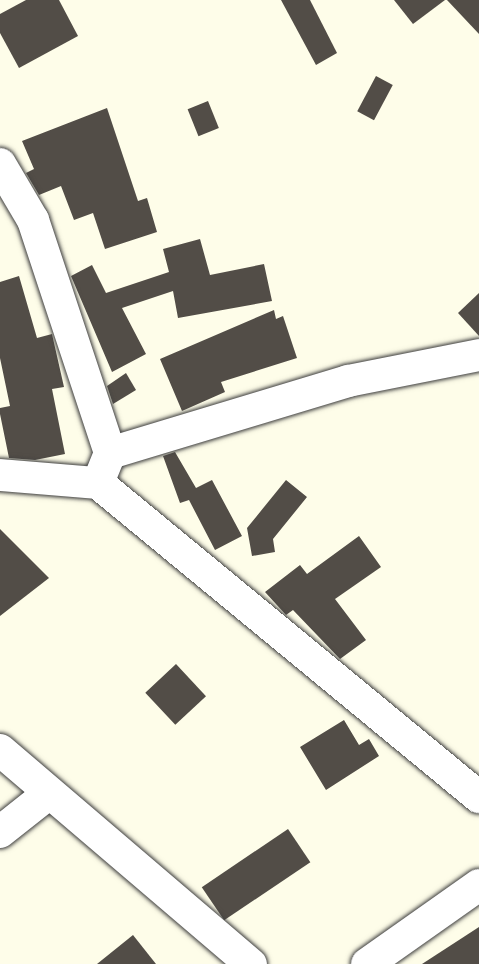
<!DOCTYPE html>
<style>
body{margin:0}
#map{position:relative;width:479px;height:964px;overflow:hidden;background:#fefde9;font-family:"PT Serif",serif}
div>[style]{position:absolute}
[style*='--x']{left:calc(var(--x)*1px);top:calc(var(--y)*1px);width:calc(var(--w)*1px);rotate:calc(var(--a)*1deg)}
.building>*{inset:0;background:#524d47;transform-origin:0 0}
.roads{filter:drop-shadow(0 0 2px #3d3d3d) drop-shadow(0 0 2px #3d3d3d)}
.minor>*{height:32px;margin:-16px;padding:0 16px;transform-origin:16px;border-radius:16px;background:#fff}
span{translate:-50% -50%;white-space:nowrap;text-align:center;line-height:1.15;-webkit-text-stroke:6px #fff;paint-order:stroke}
</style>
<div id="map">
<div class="building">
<i style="clip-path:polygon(26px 0,59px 0,78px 36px,19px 68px,0 33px,0 14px)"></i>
<i style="clip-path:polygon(281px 0,310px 0,337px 53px,316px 65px)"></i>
<i style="clip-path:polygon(394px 0,445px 0,413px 24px)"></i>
<i style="clip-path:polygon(447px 0,479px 0,479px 34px)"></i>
<i style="left:376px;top:76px;width:19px;height:40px;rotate:28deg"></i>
<i style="left:208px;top:101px;width:29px;height:22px;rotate:68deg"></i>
<i style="clip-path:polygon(107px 108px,138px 201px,147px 198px,157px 232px,105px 249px,93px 213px,74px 220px,61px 186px,39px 195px,26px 173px,34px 169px,22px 141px)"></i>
<i style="clip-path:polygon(200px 239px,210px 275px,264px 264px,272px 301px,178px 318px,173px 291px,122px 308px,146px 354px,112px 372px,71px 276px,92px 265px,106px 293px,169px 272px,163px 249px)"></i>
<i style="clip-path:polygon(19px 276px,37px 338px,52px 334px,64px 387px,52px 389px,65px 454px,35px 460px,9px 458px,0 414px,0 408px,10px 406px,0 358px,0 282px)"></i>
<i style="clip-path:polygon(479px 293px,479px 336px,458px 313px)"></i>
<i style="clip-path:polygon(274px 310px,276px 319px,283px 316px,297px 358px,221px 382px,225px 392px,182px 411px,160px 359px)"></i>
<i style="clip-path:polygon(126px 373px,136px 390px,113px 404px,107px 386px)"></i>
<i style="clip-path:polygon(175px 452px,196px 488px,212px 480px,242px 536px,215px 550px,189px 500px,180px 503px,163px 456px)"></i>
<i style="clip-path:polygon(286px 480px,307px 497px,273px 539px,275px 552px,252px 556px,247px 528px)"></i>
<i style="clip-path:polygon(0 529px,49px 578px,0 616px)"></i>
<i style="clip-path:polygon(359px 536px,381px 567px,335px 599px,366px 640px,340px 659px,293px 610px,286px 615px,265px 592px,300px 565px,307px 574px)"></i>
<i style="left:176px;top:664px;width:44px;height:42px;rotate:47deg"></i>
<i style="clip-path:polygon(344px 720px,359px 745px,369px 739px,379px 756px,326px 790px,300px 747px)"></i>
<i style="left:288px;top:829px;width:40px;height:104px;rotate:56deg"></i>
<i style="clip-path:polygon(479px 927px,479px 964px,422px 964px)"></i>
<i style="clip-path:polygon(133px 935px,156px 964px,97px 964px)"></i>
</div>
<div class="roads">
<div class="minor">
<i style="--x:0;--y:164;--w:65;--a:59.5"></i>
<i style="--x:33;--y:220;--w:245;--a:71.7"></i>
<i style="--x:110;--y:453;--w:22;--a:112"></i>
<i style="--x:110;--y:453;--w:249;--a:-16.8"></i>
<i style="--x:348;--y:381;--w:134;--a:-11.2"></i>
<i style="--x:0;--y:475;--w:98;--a:4.7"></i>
<i style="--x:98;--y:483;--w:494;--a:39.5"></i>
<i style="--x:0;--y:750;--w:330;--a:40.5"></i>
<i style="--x:0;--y:832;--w:61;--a:-38.4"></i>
<i style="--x:367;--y:964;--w:137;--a:-35.2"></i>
</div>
</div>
</div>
